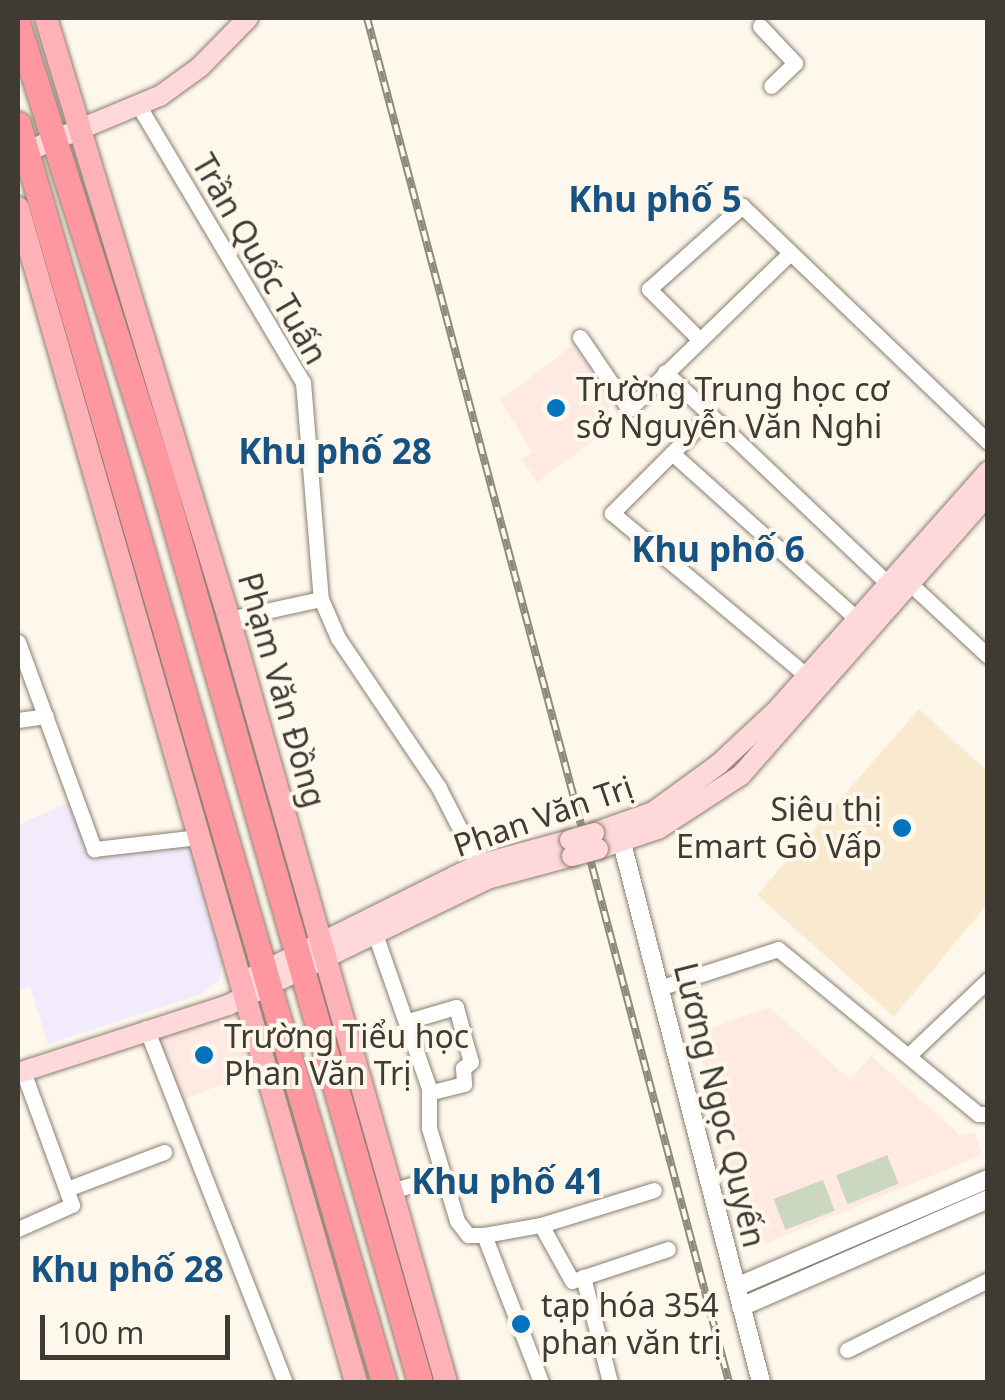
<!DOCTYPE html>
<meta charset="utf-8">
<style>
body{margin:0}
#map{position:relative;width:1005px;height:1400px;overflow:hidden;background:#fef8ec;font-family:"Noto Sans",sans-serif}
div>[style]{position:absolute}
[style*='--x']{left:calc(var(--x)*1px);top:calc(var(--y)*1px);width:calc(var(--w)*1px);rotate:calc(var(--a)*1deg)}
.built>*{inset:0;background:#f9e9cf}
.industrial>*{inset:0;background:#f2ebfc}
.education>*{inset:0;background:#feeae2}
.green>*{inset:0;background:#cbd8bf;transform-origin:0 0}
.roads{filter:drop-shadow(0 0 2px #897f6d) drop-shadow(0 0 2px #897f6d)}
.minor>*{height:15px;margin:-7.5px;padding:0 7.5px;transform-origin:7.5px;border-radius:7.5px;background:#fff}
.tertiary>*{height:18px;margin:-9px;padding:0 9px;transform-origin:9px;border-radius:9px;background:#fff}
.secondary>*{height:20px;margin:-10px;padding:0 10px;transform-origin:10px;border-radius:10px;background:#ffd8db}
.primary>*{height:22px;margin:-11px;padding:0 11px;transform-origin:11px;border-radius:11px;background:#ffb1b8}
.trunk>*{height:25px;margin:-12.5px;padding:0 12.5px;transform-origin:12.5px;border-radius:12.5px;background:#ff97a0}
.rail>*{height:8px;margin-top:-4px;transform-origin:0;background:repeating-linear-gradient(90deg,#fef8ec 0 11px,#8f8a80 0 22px);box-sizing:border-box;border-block:2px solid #8f8a80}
.bridges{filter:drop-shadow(0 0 2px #897f6d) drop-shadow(0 0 2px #897f6d)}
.secondary-bridge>*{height:20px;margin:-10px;padding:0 10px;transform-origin:10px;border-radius:10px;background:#ffd8db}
.dots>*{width:28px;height:28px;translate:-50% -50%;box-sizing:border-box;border:5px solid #fef8ec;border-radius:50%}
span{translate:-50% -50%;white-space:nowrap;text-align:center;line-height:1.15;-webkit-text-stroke:8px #fef8ec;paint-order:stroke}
.street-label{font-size:32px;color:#3f3a32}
.poi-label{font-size:32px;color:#3f3a32}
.left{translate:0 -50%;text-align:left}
.right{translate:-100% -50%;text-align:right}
.neighbourhood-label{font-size:35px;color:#165282;font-weight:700}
.frame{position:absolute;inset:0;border:20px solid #3f3a32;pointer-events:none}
.scale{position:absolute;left:40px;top:1315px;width:190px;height:45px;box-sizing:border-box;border:5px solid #3f3a32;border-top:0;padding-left:12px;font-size:30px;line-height:35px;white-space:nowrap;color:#3f3a32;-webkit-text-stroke:8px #fef8ec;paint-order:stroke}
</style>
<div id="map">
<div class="built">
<i style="clip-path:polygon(919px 709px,987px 771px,987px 904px,894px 1017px,757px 895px)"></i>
</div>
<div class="industrial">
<i style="clip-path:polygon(69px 802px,93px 855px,192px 842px,224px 956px,219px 980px,202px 994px,48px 1044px,30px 987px,18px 991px,18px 825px)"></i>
</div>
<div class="education">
<i style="clip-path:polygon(573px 345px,611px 398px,605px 432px,537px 482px,522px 459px,532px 452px,500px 400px)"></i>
<i style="clip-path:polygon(769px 1007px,850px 1080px,871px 1056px,960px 1135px,974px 1132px,982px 1155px,750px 1250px,695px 1034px)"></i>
<i style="clip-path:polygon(230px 1013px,236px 1013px,257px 1070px,175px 1103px,152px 1040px)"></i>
</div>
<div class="green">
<i style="left:887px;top:1155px;width:31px;height:55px;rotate:68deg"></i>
<i style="left:823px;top:1180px;width:33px;height:53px;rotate:69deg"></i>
</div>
<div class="roads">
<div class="minor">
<i style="--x:760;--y:26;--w:51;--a:46.6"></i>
<i style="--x:795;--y:63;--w:33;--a:136"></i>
<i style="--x:140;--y:108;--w:319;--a:59.3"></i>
<i style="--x:303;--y:382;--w:218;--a:85.3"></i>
<i style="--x:321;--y:599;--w:43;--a:66.4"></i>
<i style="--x:338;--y:638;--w:181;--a:56"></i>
<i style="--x:439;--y:788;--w:94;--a:62.9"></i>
<i style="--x:580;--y:337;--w:87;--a:55.8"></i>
<i style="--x:629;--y:409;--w:223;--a:-44.1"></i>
<i style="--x:699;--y:339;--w:71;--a:-135"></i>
<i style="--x:649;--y:289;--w:125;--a:-41.7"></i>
<i style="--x:742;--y:206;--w:341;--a:43.8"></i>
<i style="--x:665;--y:372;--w:306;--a:43.5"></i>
<i style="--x:710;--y:415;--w:139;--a:135"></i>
<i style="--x:612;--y:513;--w:262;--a:39.9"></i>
<i style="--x:672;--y:453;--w:247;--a:41.9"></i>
<i style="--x:903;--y:577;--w:116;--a:42.9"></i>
<i style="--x:229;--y:619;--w:94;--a:-12.3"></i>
<i style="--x:18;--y:642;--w:221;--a:69.8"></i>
<i style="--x:94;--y:849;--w:104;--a:-6.6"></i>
<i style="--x:18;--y:720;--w:28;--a:-8"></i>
<i style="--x:375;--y:934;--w:163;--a:70.7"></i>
<i style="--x:429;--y:1088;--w:40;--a:90"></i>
<i style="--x:429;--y:1128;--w:97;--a:73.2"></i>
<i style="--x:457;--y:1221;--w:18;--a:52"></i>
<i style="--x:468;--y:1235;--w:16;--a:0"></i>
<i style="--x:484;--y:1235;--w:158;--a:68.8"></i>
<i style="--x:659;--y:988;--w:125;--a:-18.1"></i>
<i style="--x:778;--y:949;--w:259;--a:39.5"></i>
<i style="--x:978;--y:1114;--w:10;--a:0"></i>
<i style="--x:408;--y:1021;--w:50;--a:-16.3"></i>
<i style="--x:456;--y:1007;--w:28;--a:75"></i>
<i style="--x:463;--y:1034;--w:29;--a:74"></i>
<i style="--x:471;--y:1062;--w:10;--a:143"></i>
<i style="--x:463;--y:1068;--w:16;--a:86"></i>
<i style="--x:464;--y:1084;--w:36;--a:166"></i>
<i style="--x:146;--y:1028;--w:380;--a:68.6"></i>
<i style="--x:910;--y:1054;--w:108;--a:-43.5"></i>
<i style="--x:67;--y:1189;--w:104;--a:-20.9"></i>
<i style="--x:391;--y:1191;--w:54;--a:-16.1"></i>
<i style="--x:541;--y:1225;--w:118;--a:-17.2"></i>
<i style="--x:18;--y:1229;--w:59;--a:-24"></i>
<i style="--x:72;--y:1205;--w:143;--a:-110.1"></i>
<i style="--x:484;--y:1235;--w:58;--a:-10"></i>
<i style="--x:541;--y:1225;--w:64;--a:61"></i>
<i style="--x:572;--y:1281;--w:101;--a:-18.4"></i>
<i style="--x:583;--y:1277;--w:108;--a:75.6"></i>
<i style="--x:847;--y:1350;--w:157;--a:-26.4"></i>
</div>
<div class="tertiary">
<i style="--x:622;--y:843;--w:557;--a:75.54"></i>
<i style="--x:736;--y:1287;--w:274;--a:-23.2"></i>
<i style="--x:741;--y:1307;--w:270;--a:-23.6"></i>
</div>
<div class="secondary">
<i style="--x:18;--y:155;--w:154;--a:-22.6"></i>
<i style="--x:160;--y:96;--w:49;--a:-35.9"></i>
<i style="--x:200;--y:67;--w:69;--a:-45.6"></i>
<i style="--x:594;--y:833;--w:63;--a:-19.6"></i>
<i style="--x:653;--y:812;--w:82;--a:-36"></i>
<i style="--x:719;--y:764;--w:81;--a:-43"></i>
<i style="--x:778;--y:709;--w:317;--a:-48.5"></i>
<i style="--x:598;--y:849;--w:63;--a:-18.4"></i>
<i style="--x:658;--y:829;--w:99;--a:-33"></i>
<i style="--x:741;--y:775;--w:373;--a:-48.6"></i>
<i style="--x:252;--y:977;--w:252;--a:-26.4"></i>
<i style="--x:478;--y:865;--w:95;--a:-15.2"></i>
<i style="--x:18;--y:1073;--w:221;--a:-17.9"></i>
<i style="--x:228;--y:1005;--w:288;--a:-25.9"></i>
<i style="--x:487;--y:879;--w:88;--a:-15.1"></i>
</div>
<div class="primary">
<i style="--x:46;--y:18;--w:628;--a:73.06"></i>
<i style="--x:229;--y:619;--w:793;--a:74.12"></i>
<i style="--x:18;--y:208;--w:1222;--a:73.94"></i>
</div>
<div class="trunk">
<i style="--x:18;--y:26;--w:473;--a:72.4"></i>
<i style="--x:161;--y:477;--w:941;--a:74.03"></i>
<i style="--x:18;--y:124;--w:1310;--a:73.78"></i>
</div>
</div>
<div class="rail">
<i style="--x:367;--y:18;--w:1411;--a:75.14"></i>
</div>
<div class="bridges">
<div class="secondary-bridge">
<i style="--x:570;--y:840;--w:25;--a:-16"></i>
<i style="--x:572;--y:856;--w:27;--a:-15"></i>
</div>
</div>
<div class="dots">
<i style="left:556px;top:408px;background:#0473be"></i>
<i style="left:902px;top:828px;background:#0473be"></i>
<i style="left:204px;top:1055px;background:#0473be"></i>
<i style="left:521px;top:1324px;background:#0473be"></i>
</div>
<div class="street-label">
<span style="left:260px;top:259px;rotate:60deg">Trần Quốc Tuấn</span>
<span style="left:282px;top:690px;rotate:74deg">Phạm Văn Đồng</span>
<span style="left:543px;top:816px;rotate:-19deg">Phan Văn Trị</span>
<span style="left:720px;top:1105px;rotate:76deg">Lương Ngọc Quyến</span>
</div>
<div class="poi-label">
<span class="left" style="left:576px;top:408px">Trường Trung học cơ<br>sở Nguyễn Văn Nghi</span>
<span class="right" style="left:882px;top:828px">Siêu thị<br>Emart Gò Vấp</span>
<span class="left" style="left:224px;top:1055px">Trường Tiểu học<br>Phan Văn Trị</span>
<span class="left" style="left:541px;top:1324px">tạp hóa 354<br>phan văn trị</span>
</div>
<div class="neighbourhood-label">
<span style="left:655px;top:199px">Khu phố 5</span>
<span style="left:335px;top:451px">Khu phố 28</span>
<span style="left:718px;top:549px">Khu phố 6</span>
<span style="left:508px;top:1181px">Khu phố 41</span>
<span style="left:127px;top:1269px">Khu phố 28</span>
</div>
<div class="frame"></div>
<div class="scale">100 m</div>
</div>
